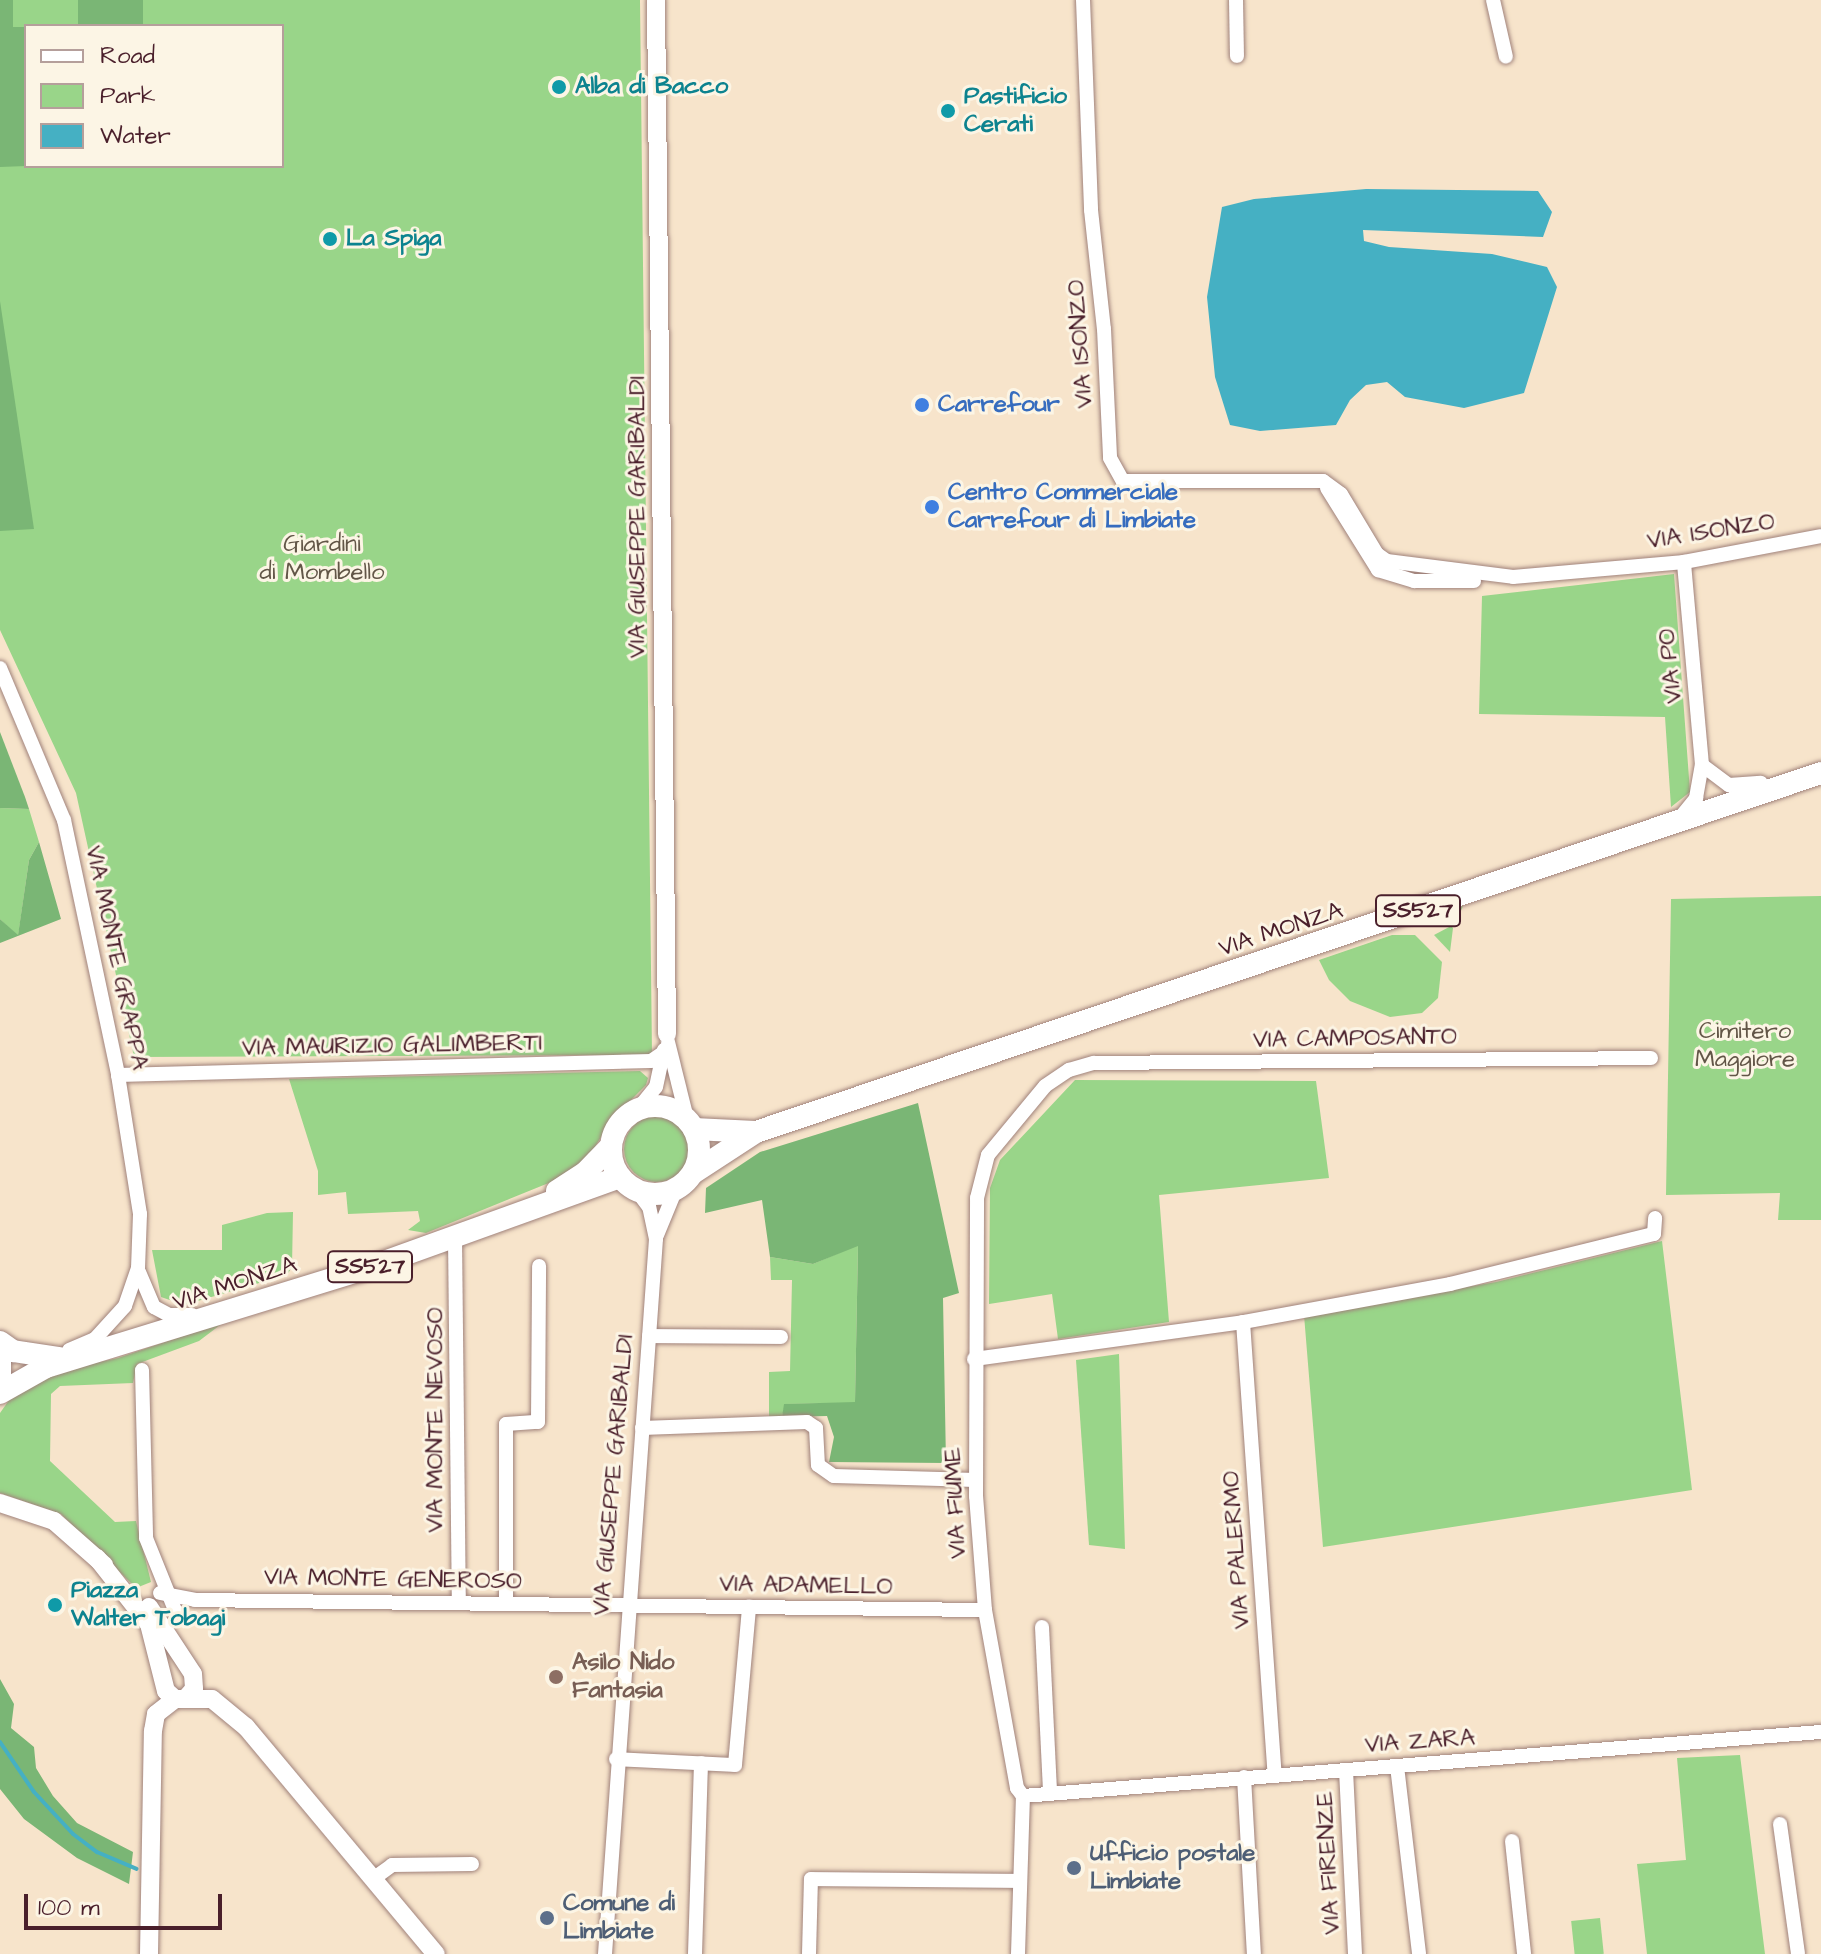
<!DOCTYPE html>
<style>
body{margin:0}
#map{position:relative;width:1821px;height:1954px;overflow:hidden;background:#f7e4cb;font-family:"Architects Daughter",sans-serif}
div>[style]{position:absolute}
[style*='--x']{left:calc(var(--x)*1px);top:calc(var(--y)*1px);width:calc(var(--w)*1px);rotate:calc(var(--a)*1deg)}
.green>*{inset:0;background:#99d589;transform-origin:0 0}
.round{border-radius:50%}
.forest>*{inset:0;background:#7ab675}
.water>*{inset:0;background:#45b0c3}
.stream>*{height:4px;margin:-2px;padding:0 2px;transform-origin:2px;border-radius:2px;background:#45b0c3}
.roads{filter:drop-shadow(0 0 2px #a0827b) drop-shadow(0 0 2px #a0827b)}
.minor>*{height:14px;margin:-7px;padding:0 7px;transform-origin:7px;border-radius:7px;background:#fff}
.tertiary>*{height:18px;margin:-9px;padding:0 9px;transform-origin:9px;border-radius:9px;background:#fff}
.primary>*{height:22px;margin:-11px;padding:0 11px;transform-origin:11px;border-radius:11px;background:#fff}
.primary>.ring{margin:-11px;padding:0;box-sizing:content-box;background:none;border:22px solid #fff;border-radius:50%}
.dots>*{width:22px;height:22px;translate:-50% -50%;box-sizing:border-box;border:4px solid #fcf5e5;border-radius:50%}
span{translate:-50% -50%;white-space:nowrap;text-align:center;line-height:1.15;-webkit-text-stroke:6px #fcf5e5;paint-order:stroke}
.shield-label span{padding:2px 6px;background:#fcf5e5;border:2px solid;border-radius:6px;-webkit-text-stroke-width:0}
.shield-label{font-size:22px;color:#4a1f2b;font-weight:700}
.culture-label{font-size:24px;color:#0d838f;font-weight:700}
.left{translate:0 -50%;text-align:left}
.street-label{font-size:24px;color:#4a1f2b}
.shop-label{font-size:24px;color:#366cbe;font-weight:700}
.park-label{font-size:24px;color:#625647}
.education-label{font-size:24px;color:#785e54;font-weight:700}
.service-label{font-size:24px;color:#4e5e75;font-weight:700}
.legend{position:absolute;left:24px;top:24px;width:260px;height:144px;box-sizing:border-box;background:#fcf5e5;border:2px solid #b59f9b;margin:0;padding:10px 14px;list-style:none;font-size:24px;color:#4a1f2b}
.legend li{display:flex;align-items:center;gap:16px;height:40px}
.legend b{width:40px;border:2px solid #b59f9b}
.scale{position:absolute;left:24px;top:1894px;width:198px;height:36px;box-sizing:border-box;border:4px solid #4a1f2b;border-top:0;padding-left:10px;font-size:24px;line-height:28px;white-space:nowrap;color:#4a1f2b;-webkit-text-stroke:6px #fcf5e5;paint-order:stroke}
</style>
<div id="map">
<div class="green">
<i style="clip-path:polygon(evenodd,0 0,640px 0,652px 1055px,134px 1057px,76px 793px,0 630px,0 0,26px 26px,282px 26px,282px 166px,26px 166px,26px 26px)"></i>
<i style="clip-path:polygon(1674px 574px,1690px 792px,1671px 807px,1665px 717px,1479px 714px,1482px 596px)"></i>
<i style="clip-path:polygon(0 808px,29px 809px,39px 842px,29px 860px,18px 936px,0 919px)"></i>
<i style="clip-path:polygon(1821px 896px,1821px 1220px,1778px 1220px,1780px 1193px,1666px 1195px,1671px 899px)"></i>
<i style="clip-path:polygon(1463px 906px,1459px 915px,1422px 927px,1414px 923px)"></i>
<i style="clip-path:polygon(1451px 926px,1453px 928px,1450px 952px,1434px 935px)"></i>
<i style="clip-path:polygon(1392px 935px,1415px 935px,1442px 962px,1438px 998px,1422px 1013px,1390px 1017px,1350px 1001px,1329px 980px,1319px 960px)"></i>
<i style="clip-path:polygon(640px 1071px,648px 1078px,646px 1085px,612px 1119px,590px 1155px,561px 1178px,426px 1233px,408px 1230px,420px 1221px,418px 1211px,348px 1214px,346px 1192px,318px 1195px,318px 1171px,289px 1079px)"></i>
<i style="clip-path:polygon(1075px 1080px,1316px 1081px,1329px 1178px,1159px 1195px,1169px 1322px,1058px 1339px,1052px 1294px,989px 1304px,990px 1188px,1000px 1160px)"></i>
<i class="round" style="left:624px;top:1116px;width:66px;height:66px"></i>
<i style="clip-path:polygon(293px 1212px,292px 1267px,287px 1275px,184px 1305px,161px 1297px,152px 1250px,222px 1250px,222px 1225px,267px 1213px)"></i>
<i style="clip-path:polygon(1662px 1241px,1692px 1490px,1323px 1547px,1304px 1315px,1496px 1282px)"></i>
<i style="clip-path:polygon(858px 1245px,855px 1403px,785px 1404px,782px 1417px,769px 1419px,769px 1372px,790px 1371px,792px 1280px,771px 1280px,770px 1257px,813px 1264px)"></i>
<i style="clip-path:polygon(224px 1322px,199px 1341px,137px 1364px,133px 1383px,60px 1386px,51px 1394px,50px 1461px,115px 1522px,136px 1521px,151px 1582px,136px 1588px,61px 1514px,0 1493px,0 1413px,12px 1396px,49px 1373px,118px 1358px)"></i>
<i style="clip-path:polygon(1119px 1354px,1125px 1549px,1089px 1545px,1076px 1360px)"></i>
<i style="clip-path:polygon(1740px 1755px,1765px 1954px,1647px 1954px,1637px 1864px,1686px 1860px,1677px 1758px)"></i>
<i style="left:1600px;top:1918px;width:36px;height:29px;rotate:84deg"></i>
</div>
<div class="forest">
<i style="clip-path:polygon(0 0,13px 0,13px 27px,26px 27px,26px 166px,0 167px)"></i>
<i style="clip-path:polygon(78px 0,143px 0,143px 26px,50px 26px,78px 25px)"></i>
<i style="clip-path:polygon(0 301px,34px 529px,0 531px)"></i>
<i style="clip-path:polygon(0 732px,25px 797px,29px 809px,0 808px)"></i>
<i style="clip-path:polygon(39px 842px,61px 919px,0 943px,0 919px,18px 935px,29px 860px)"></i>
<i style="clip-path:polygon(918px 1103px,959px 1293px,943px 1298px,946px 1463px,829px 1462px,834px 1437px,827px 1416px,782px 1417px,784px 1404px,855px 1402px,858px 1246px,813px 1264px,770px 1257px,762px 1200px,705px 1213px,706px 1188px,760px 1152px)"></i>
<i style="clip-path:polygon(0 1679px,14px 1704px,11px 1728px,34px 1747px,36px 1768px,53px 1796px,77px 1823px,133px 1852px,129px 1884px,77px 1858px,24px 1819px,0 1789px)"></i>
</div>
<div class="water">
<i style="clip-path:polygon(1366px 189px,1538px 191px,1552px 212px,1543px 237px,1363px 230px,1364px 241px,1389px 247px,1492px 254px,1547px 267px,1557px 287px,1524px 393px,1464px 408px,1405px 397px,1387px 382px,1366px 385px,1350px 400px,1336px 425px,1260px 431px,1230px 425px,1215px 377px,1207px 297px,1222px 207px,1254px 199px)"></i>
</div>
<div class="stream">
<i style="--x:0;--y:1742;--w:60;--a:55.8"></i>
<i style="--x:34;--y:1792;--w:57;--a:47.1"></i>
<i style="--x:73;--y:1834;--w:30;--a:37"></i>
<i style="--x:97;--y:1852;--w:43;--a:23"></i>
</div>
<div class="roads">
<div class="minor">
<i style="--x:1083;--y:0;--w:210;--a:87.8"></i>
<i style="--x:1091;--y:210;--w:120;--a:83.8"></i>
<i style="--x:1104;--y:329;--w:129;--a:87.3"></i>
<i style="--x:1110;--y:458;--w:26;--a:61"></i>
<i style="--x:1123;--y:481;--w:200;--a:0"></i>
<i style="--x:1323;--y:481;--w:22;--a:36"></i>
<i style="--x:1341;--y:494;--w:70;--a:59"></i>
<i style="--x:1377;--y:554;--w:12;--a:35"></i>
<i style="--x:1387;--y:561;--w:127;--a:7.2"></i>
<i style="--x:1513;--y:577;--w:172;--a:-5"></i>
<i style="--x:1684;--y:562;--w:139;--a:-10.7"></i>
<i style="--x:1236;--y:0;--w:56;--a:89"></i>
<i style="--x:1493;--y:0;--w:58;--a:77.2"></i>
<i style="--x:1327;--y:488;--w:97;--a:58.1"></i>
<i style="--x:1378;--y:570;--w:38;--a:17"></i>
<i style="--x:1414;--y:581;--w:60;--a:0"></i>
<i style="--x:0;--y:668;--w:165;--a:67.2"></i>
<i style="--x:64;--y:820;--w:261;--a:78"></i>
<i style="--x:118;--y:1075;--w:141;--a:81"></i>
<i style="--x:140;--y:1214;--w:54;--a:92.1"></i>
<i style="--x:138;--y:1268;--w:40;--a:108.9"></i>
<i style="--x:125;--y:1306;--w:45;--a:132.3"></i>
<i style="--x:95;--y:1339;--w:28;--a:157"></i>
<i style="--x:1702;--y:765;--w:34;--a:37"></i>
<i style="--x:1729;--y:785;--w:32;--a:-4"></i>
<i style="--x:1680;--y:818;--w:26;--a:-51"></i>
<i style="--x:1696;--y:798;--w:34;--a:-80"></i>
<i style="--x:1702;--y:765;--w:204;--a:-95.1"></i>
<i style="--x:668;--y:1042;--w:79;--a:76.1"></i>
<i style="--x:118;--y:1075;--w:533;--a:-1.5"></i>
<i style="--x:651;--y:1061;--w:14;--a:-34"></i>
<i style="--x:638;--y:1109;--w:28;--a:-51"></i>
<i style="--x:656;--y:1087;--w:38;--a:-78"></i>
<i style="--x:657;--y:1235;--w:50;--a:-67.6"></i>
<i style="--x:455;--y:1237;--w:365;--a:89.4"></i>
<i style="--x:139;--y:1272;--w:38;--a:67"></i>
<i style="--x:154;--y:1307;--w:17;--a:28"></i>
<i style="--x:169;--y:1315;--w:23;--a:0"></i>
<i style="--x:1243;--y:1322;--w:454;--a:86"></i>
<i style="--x:649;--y:1336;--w:132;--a:0.4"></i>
<i style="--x:974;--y:1359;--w:272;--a:-7.8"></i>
<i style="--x:1243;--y:1322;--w:210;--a:-10.4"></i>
<i style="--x:1450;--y:1284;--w:210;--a:-13.8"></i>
<i style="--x:1654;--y:1234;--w:16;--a:-86"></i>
<i style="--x:142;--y:1370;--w:168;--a:88.6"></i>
<i style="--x:146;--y:1538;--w:78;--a:68.1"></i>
<i style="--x:642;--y:1428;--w:165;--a:-2.1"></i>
<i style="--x:807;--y:1422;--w:11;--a:34"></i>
<i style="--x:816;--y:1428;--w:37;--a:87"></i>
<i style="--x:818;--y:1465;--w:19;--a:35"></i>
<i style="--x:834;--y:1476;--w:142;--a:1.6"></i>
<i style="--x:160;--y:1593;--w:36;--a:11"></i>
<i style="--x:195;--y:1600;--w:790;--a:0.73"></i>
<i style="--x:506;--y:1602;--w:178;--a:-90"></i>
<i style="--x:506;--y:1424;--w:32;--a:-4"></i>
<i style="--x:538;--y:1422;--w:156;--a:-89.6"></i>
<i style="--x:1042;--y:1627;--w:166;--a:87.2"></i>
<i style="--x:616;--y:1759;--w:119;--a:2.9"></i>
<i style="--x:735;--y:1765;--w:159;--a:-84.9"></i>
<i style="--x:1397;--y:1766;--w:189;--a:83.3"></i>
<i style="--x:1346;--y:1770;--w:184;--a:87.2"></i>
<i style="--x:1244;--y:1777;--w:177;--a:86.8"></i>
<i style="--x:1023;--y:1796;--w:801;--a:-4.59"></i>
<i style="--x:1780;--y:1824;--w:131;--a:82.1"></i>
<i style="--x:1512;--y:1841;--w:114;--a:83.9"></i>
<i style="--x:373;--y:1879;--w:24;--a:-36"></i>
<i style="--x:392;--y:1865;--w:80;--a:-0.7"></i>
<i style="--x:605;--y:1954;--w:717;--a:-85.92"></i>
<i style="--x:656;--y:1239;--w:33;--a:-102"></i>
<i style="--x:649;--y:1207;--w:21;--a:-127"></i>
<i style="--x:695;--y:1954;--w:191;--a:-88.2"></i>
<i style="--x:809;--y:1954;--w:75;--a:-88.5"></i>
<i style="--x:811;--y:1879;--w:209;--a:0.5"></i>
<i style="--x:1018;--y:1954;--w:158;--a:-88.2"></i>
<i style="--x:1023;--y:1796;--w:10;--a:-127"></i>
<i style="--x:1017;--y:1788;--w:181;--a:-100.2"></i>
<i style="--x:985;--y:1610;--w:114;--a:-94.5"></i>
<i style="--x:976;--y:1496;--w:298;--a:-89.8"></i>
<i style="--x:977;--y:1198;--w:44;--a:-75.7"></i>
<i style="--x:988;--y:1155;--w:89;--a:-50.4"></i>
<i style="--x:1045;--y:1086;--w:29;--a:-34"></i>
<i style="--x:1069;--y:1070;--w:26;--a:-16"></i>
<i style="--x:1094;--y:1063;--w:557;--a:-0.51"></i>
</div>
<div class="tertiary">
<i style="--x:656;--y:0;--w:1034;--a:89.39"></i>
<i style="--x:0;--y:1503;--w:57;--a:18.4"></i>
<i style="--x:54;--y:1521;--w:67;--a:41.3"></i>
<i style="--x:97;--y:1558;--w:84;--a:51.8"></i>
<i style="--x:149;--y:1624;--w:69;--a:75.8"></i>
<i style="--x:166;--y:1691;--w:12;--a:42"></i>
<i style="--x:175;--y:1699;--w:37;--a:0"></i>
<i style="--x:212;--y:1699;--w:44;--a:39.5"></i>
<i style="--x:246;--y:1727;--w:296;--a:50.1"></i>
<i style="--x:149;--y:1607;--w:80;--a:56.7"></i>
<i style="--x:193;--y:1674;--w:15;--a:86"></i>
<i style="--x:194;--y:1689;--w:12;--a:132"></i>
<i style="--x:149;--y:1954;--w:223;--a:-89"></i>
<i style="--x:153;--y:1731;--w:17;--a:-80"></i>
<i style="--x:156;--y:1714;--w:24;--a:-38"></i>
</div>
<div class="primary">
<i class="ring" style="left:611px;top:1106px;width:66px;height:66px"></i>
<i style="--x:694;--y:1129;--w:61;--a:2.8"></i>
<i style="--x:693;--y:1173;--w:75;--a:-33.1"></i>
<i style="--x:756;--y:1132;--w:1124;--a:-18.63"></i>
<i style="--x:557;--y:1191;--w:33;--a:-33"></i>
<i style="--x:585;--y:1173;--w:37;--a:-46"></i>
<i style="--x:0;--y:1342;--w:16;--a:35"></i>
<i style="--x:13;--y:1351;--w:47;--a:8.7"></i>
<i style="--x:0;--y:1348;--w:38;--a:90"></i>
<i style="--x:0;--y:1393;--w:53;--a:-29.5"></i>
<i style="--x:46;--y:1367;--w:327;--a:-17.1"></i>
<i style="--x:359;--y:1271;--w:277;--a:-19.8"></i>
</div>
</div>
<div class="dots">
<i style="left:559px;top:87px;background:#0f9aa8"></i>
<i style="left:948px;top:111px;background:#0f9aa8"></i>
<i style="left:330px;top:239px;background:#0f9aa8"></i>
<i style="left:922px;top:405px;background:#3f7fe0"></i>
<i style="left:932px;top:507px;background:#3f7fe0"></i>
<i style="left:55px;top:1605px;background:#0f9aa8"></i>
<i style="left:556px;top:1677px;background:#8d6e63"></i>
<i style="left:1074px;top:1868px;background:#5c6f8a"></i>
<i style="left:547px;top:1918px;background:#5c6f8a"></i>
</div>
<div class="shield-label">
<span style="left:1418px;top:911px">SS527</span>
<span style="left:370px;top:1267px">SS527</span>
</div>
<div class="culture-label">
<span class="left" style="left:575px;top:87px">Alba di Bacco</span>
<span class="left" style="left:964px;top:111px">Pastificio<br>Cerati</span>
<span class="left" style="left:346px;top:239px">La Spiga</span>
<span class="left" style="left:71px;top:1605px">Piazza<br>Walter Tobagi</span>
</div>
<div class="street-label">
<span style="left:1081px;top:344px;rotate:-94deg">VIA ISONZO</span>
<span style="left:638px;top:517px;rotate:-90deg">VIA GIUSEPPE GARIBALDI</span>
<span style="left:1711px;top:532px;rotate:-9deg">VIA ISONZO</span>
<span style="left:1671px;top:666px;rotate:-96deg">VIA PO</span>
<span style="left:1281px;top:930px;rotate:-18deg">VIA MONZA</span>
<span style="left:116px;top:958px;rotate:78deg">VIA MONTE GRAPPA</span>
<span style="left:1355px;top:1039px;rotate:-1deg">VIA CAMPOSANTO</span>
<span style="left:392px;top:1046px;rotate:-1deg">VIA MAURIZIO GALIMBERTI</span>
<span style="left:235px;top:1284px;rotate:-18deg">VIA MONZA</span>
<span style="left:436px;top:1420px;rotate:-90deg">VIA MONTE NEVOSO</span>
<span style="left:614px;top:1475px;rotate:-85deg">VIA GIUSEPPE GARIBALDI</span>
<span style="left:956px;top:1503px;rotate:-93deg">VIA FIUME</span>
<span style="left:1237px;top:1550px;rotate:-94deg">VIA PALERMO</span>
<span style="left:393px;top:1580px;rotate:1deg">VIA MONTE GENEROSO</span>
<span style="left:806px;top:1586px;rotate:1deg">VIA ADAMELLO</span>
<span style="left:1420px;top:1742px;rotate:-4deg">VIA ZARA</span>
<span style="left:1329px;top:1863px;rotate:-93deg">VIA FIRENZE</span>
</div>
<div class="shop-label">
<span class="left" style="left:938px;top:405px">Carrefour</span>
<span class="left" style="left:948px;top:507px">Centro Commerciale<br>Carrefour di Limbiate</span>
</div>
<div class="park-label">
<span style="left:322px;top:559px">Giardini<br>di Mombello</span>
<span style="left:1745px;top:1046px">Cimitero<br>Maggiore</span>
</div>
<div class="education-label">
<span class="left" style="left:572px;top:1677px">Asilo Nido<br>Fantasia</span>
</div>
<div class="service-label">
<span class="left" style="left:1090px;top:1868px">Ufficio postale<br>Limbiate</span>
<span class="left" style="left:563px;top:1918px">Comune di<br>Limbiate</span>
</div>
<ul class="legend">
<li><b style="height:10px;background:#fff"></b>Road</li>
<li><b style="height:22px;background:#99d589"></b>Park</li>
<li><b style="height:22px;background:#45b0c3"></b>Water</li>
</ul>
<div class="scale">100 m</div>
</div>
